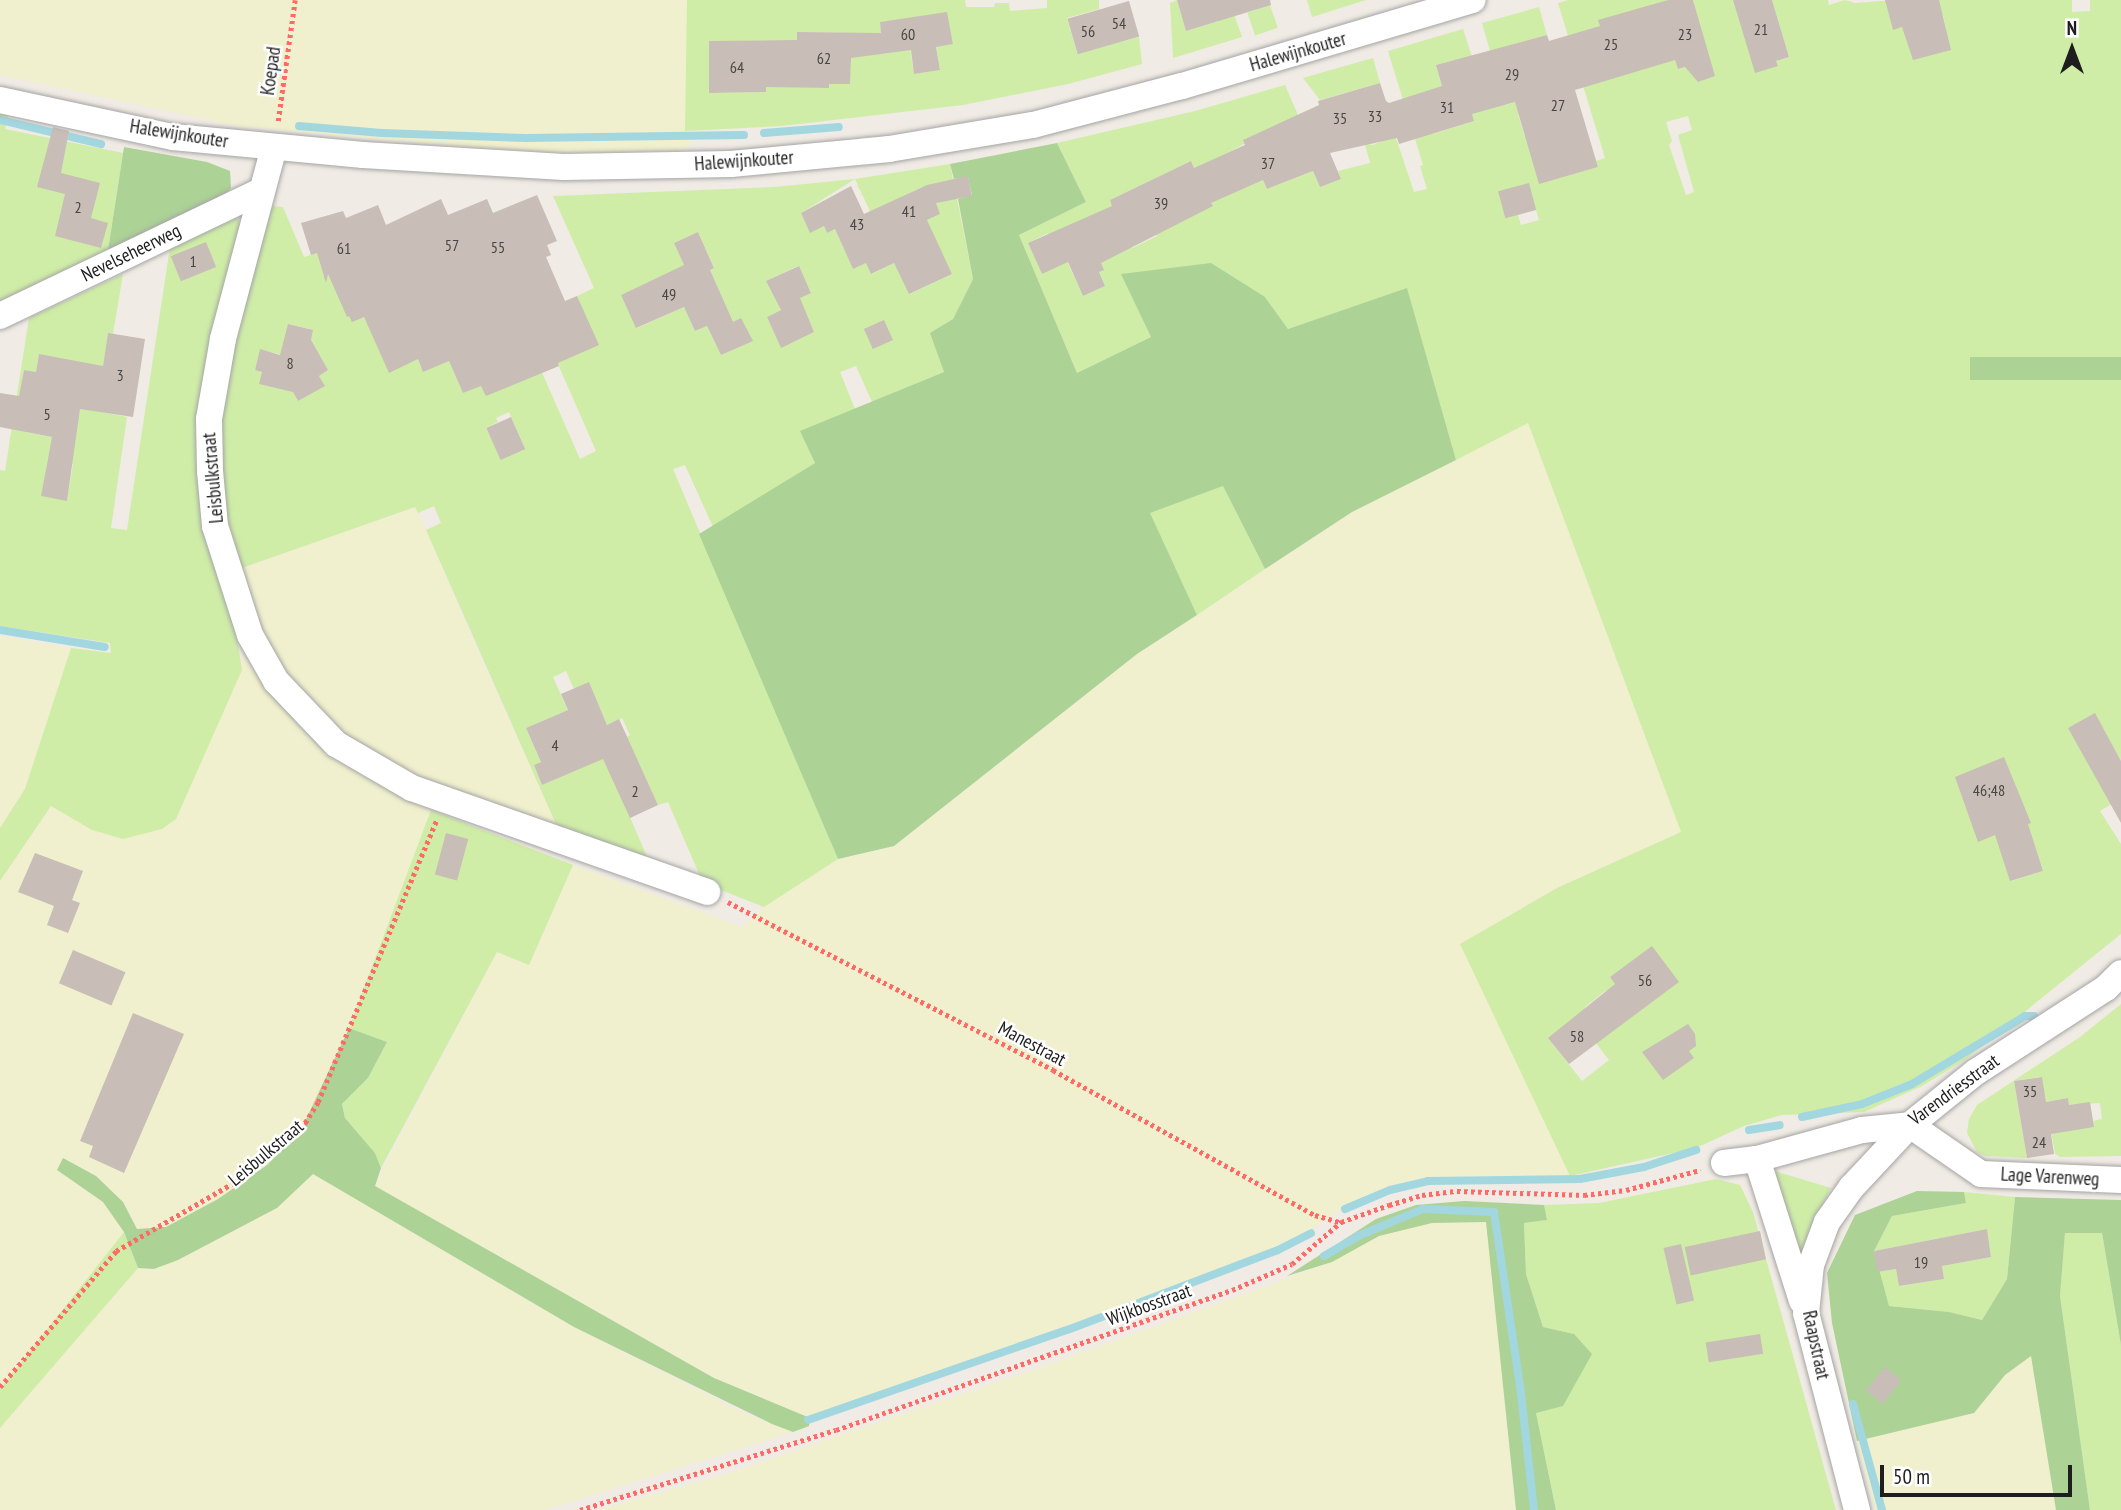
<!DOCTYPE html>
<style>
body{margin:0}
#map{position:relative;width:2121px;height:1510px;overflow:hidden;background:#f0ebe4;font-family:"PT Sans Narrow",sans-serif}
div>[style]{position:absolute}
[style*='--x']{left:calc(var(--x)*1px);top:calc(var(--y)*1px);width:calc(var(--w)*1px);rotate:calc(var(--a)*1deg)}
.farmland>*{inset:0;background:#f0f0ce}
.grass>*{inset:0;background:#cfeda7;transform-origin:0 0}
.forest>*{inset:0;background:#acd296;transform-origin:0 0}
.stream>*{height:8px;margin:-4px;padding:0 4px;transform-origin:4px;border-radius:4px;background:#a2d7e0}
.building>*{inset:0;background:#c8bdb7;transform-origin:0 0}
.path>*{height:4.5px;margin-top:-2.25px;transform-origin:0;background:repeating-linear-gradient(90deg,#ff6a66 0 3.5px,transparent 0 7px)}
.roads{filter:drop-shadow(0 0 2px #a5a5a5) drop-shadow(0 0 2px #a5a5a5)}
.minor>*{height:26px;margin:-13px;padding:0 13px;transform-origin:13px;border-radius:13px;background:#fff}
span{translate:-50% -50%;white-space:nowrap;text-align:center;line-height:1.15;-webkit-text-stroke:5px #fff;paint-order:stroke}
.number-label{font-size:16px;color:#484644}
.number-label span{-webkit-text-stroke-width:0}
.street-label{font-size:19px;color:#1e1e1e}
.north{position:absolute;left:2037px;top:14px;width:70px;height:70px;-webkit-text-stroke:5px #fff;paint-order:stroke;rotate:0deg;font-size:19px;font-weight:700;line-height:28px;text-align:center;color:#1e1e1e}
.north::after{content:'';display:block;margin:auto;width:24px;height:32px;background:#1e1e1e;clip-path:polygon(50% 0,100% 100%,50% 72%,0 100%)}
.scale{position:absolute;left:1880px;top:1465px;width:192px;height:32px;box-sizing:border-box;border:4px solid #1e1e1e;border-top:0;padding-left:9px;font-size:21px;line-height:24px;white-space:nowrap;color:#1e1e1e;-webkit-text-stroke:5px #fff;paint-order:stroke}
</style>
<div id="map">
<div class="farmland">
<i style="clip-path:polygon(0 0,687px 0,685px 131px,693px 141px,683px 151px,554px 155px,238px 126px,0 75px)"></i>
<i style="clip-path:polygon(1528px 423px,1681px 832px,1557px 888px,1461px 944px,1570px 1176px,1439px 1179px,1387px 1188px,1348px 1204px,1302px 1236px,1254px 1258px,810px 1418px,714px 1378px,374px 1186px,497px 952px,529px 965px,573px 865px,742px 927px,764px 907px,838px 859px,894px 846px,1137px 654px,1352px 512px)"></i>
<i style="clip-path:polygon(416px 507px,470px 633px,559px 831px,384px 763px,322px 716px,293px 684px,270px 652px,242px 568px)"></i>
<i style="clip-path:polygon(0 636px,71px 648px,25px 789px,0 828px)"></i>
<i style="clip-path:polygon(241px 652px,271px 693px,343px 764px,431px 810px,349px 1028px,300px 1132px,267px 1165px,218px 1199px,166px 1227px,137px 1229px,123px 1202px,96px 1176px,63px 1158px,57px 1170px,103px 1202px,124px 1232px,0 1389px,0 881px,51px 806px,92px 830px,229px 698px,242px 670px)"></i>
<i style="clip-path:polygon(313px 1174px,574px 1327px,742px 1412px,793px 1432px,545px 1510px,0 1510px,0 1428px,138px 1268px,154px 1269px,177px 1260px,277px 1208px)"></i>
<i style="clip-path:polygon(1486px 1222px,1516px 1510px,598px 1510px,732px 1472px,1036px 1369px,1332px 1262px,1379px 1236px,1432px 1223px)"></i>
<i style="clip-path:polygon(2032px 1355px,2056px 1510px,1875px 1510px,1857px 1441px,1974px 1413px,2005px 1375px)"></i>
</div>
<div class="grass">
<i style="clip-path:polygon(evenodd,687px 0,965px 0,966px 7px,994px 7px,995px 3px,1009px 3px,1010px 11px,1047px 8px,1047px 0,1099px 0,1099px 9px,1067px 18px,1077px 53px,1139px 37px,1142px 64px,1068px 84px,963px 105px,782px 126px,685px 131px,687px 0,931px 15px,932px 18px,947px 15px,953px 43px,936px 45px,940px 70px,914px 74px,910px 47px,884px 54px,880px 22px,931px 15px,687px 0,797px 32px,851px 33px,850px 84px,829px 84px,828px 88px,796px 87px,797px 32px,687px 0,709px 41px,766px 41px,766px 92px,709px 93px,709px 41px)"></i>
<i style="clip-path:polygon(1177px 0,1186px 31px,1219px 21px,1229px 0,1242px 37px,1173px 58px,1170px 3px)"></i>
<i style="clip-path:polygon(1307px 0,1366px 0,1312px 17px)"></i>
<i style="clip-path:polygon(evenodd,1568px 0,1668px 0,1659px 3px,1678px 69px,1690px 66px,1693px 76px,1701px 81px,1712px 75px,1693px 0,1733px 0,1778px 65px,1776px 61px,1789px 57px,1772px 0,1828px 0,1829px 5px,1845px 0,1855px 3px,1895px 0,1886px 3px,1893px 29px,1904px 27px,1908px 39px,1946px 28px,1943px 15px,1926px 20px,1920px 0,2072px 0,2072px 12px,2090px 11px,2090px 0,2121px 0,2121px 761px,2095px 714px,2121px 798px,2100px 811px,2121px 844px,2121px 934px,1966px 1059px,1922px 1086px,1864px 1112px,1782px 1115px,1744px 1126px,1696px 1148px,1570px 1176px,1460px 944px,1557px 888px,1681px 832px,1528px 423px,1456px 460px,1407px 289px,1288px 329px,1265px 297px,1122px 274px,1151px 337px,1077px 373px,1019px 235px,1086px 202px,1057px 143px,1195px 111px,1285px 85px,1318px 161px,1310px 165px,1320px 187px,1341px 179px,1338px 171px,1370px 163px,1365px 144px,1373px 145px,1395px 135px,1414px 192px,1427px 189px,1420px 166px,1423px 165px,1388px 51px,1463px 29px,1472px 57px,1490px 51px,1482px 23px,1539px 7px,1547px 35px,1519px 43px,1505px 105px,1535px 97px,1518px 114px,1525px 137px,1545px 132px,1559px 178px,1598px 167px,1596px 161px,1605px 158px,1558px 3px,1568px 0,1455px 60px,1474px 121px,1433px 134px,1442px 86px,1436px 65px,1455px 60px,1568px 0,1688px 116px,1692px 130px,1678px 135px,1694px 192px,1686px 195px,1669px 145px,1672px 141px,1666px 122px,1688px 116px,1568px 0,1287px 120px,1311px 172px,1267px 189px,1263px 180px,1242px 189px,1226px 154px,1287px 120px,1568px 0,1191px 161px,1212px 206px,1153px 227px,1157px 236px,1132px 248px,1110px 200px,1191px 161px,1568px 0,1529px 186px,1539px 220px,1521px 225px,1515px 205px,1529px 186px,1568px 0,1048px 233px,1062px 264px,1042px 274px,1028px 243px,1048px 233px,1568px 0,1056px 237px,1103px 270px,1099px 272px,1105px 286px,1083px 296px,1056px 237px,1568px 0,2036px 851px,2043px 871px,2011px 881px,2004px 862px,2036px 851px,1568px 0,1618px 987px,1637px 1013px,1595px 1042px,1609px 1060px,1582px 1081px,1548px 1038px,1595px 1020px,1585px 1007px,1605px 991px,1608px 995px,1618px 987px)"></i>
<i style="left:1270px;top:5px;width:24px;height:24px;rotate:71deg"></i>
<i style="clip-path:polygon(1373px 58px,1380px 83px,1320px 100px,1303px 78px)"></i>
<i style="clip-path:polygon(0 111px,9px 113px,5px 129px,123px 153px,107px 257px,0 306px)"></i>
<i style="clip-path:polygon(evenodd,950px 164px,973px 279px,953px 319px,931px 333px,944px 372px,872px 402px,856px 366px,840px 372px,855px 409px,801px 431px,815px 463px,713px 527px,685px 465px,673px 469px,838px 859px,764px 907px,703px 883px,668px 802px,658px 805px,638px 761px,629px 765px,619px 742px,630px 735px,622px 718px,607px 725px,589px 683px,574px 689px,566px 671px,553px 677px,576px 729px,590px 724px,648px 859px,559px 831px,426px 530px,441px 523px,434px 506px,418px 513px,415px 507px,242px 568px,227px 518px,220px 456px,223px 395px,242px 296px,270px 206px,283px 207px,304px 257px,317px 253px,324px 276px,344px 270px,351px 293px,366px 322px,373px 318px,357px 277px,364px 274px,363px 269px,366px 267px,362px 257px,358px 258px,352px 239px,365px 235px,399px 316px,388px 320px,392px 332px,405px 328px,423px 371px,449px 361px,463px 393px,482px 385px,458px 329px,463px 326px,458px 313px,452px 315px,450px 299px,446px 300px,430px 264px,448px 256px,465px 294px,478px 288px,476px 284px,484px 280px,475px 259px,467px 262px,463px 252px,486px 243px,510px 298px,527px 291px,531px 299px,542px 294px,550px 311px,566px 304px,574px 323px,586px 318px,577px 296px,594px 288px,553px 196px,774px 187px,855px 179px,950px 164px,855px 179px,894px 263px,872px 274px,866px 263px,853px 268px,835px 229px,827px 233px,824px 226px,810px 232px,801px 213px,855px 179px,950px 164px,922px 187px,927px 196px,931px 195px,940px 214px,892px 236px,879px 208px,922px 187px,950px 164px,698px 232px,714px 267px,710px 270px,719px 291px,715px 293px,740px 346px,721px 355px,707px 326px,695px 331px,684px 307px,637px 328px,621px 295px,672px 271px,678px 283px,690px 278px,674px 243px,698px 232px,950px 164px,929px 236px,933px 244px,937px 243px,952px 274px,910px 294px,894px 263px,916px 253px,912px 244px,929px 236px,950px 164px,798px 266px,811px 292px,799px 298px,814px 332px,781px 347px,767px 317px,781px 310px,766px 281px,798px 266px,950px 164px,533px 307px,596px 451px,580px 459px,525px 334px,531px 331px,522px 312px,533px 307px,950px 164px,504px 310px,528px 373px,518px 377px,491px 316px,504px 310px,950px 164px,289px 324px,313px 330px,310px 343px,328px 370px,319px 376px,324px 386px,298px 401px,292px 390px,260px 384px,262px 372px,255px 370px,260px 350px,284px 355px,289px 324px,950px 164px,509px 412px,525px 448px,502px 459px,486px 428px,498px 422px,496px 418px,509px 412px,950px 164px,563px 712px,586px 766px,542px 785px,534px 765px,541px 762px,526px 728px,563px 712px)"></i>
<i style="clip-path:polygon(evenodd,237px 217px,242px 229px,210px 359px,235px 626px,242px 670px,176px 819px,162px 829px,123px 839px,92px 830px,51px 806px,0 881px,0 828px,25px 789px,71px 648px,111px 653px,110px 643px,0 626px,0 470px,5px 471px,29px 318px,123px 274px,113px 334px,108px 334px,96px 411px,127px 417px,111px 528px,127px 530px,170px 247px,237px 217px,39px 354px,62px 439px,25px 432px,32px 395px,20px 392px,24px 370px,36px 372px,39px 354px,237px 217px,48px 457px,73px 464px,67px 500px,42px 496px,48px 457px)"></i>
<i style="clip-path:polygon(1223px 486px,1265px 569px,1197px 615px,1149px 513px)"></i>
<i style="clip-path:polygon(431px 810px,573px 865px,529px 965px,497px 952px,381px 1168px,375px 1153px,345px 1118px,342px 1104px,368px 1078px,387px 1042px,349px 1028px)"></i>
<i style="clip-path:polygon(2121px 1004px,2121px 1156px,2060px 1157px,2055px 1154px,2051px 1131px,2094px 1127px,2093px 1121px,2102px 1119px,2100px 1103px,2069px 1105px,2068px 1098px,2046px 1102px,2041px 1077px,2014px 1081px,2027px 1158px,1986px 1156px,1977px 1152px,1967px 1133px,1969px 1119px,1977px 1105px,2080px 1037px)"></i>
<i style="clip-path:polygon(1775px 1171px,1831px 1188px,1808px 1234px,1803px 1256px,1797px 1257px)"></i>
<i style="clip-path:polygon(1716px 1179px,1740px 1185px,1753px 1212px,1836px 1510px,1556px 1510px,1536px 1413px,1574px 1334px,1543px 1327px,1526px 1274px,1524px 1223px,1546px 1220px,1544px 1205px,1599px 1203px)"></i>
<i style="clip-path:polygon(1964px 1192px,2015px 1197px,2007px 1279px,1982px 1320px,1949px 1312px,1889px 1306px,1877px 1272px,1896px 1269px,1900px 1286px,1944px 1279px,1942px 1266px,1991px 1257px,1987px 1229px,1874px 1251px,1892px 1216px,1966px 1203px)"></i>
<i style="clip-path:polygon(124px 1232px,138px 1268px,0 1428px,0 1389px)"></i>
<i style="clip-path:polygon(2065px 1232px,2102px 1233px,2121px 1345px,2121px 1510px,2090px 1510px,2060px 1296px)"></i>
</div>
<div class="forest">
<i style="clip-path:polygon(1057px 143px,1086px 202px,1019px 235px,1077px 373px,1151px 337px,1121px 274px,1211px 263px,1265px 297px,1288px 329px,1407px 288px,1456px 460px,1352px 512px,1265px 569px,1223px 486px,1150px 513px,1197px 615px,1137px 654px,894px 846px,838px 859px,699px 534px,815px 463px,800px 431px,944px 372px,930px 333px,953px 319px,973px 279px,958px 199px,972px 195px,968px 177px,954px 179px,950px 164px)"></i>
<i style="clip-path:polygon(124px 147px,207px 162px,230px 171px,231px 188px,220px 200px,107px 257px)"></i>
<i style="left:2121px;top:357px;width:23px;height:151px;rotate:90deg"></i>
<i style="clip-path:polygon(349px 1028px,387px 1042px,368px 1078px,342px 1104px,345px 1118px,375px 1153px,381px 1168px,375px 1186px,714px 1378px,810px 1418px,809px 1426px,793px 1432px,772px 1424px,574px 1327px,313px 1174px,277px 1208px,178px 1260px,154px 1269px,138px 1268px,124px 1232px,103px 1202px,57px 1170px,63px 1158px,96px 1176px,123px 1202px,137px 1229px,166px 1227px,218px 1199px,267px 1165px,300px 1132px)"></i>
<i style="clip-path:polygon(1917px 1191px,1964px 1192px,1966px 1203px,1892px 1216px,1874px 1251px,1889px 1306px,1949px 1312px,1982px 1320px,2007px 1279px,2015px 1197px,2121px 1200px,2121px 1345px,2102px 1233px,2065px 1233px,2060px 1296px,2090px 1510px,2056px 1510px,2031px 1356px,2005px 1375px,1974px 1413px,1857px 1441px,1832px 1323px,1827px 1273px,1855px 1215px)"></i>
<i style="clip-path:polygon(1464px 1201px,1544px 1205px,1547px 1220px,1524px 1223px,1526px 1274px,1543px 1327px,1574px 1334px,1592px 1354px,1563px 1406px,1536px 1413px,1556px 1510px,1516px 1510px,1486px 1222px,1432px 1223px,1379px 1236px,1332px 1262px,1287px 1276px,1376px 1219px,1416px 1205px)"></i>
</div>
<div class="stream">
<i style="--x:0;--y:120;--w:104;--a:13.4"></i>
<i style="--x:299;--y:126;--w:83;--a:4.8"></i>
<i style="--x:382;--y:133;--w:144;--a:2"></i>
<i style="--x:526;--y:138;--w:218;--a:-0.8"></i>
<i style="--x:764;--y:133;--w:75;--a:-4.6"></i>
<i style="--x:0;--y:630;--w:106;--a:9.2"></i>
<i style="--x:1802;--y:1117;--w:61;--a:-12.2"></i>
<i style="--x:1862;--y:1104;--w:54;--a:-21.8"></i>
<i style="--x:1912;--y:1084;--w:132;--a:-31"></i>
<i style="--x:2025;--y:1016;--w:9;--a:0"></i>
<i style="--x:1749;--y:1130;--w:31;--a:-9"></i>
<i style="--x:1345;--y:1209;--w:49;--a:-22.9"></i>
<i style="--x:1390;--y:1190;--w:39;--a:-13"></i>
<i style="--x:1428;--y:1181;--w:152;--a:-0.8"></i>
<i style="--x:1580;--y:1179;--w:65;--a:-10.6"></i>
<i style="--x:1644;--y:1167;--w:55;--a:-18.1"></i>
<i style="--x:1324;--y:1256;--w:39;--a:-30"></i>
<i style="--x:1358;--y:1236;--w:70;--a:-22.6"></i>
<i style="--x:1423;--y:1209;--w:71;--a:2.4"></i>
<i style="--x:1494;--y:1212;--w:175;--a:81.5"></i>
<i style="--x:1520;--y:1385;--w:126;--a:83.6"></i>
<i style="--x:1853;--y:1404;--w:110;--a:74.7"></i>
<i style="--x:808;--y:1420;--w:277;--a:-19.2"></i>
<i style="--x:1070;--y:1329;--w:222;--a:-20.8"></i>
<i style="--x:1278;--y:1250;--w:37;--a:-27"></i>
</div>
<div class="building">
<i style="clip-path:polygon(1177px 0,1270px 0,1271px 5px,1186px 31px)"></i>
<i style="clip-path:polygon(1668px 0,1693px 0,1715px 76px,1698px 82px,1685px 67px,1678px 69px,1675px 60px,1575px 90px,1598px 167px,1539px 184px,1515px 102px,1472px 114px,1474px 121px,1399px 144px,1397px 138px,1330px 153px,1341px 179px,1320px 187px,1313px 171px,1267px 189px,1263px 180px,1211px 203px,1213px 206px,1101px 263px,1104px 270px,1099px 272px,1105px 286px,1083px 296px,1068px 262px,1042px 274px,1028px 243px,1112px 206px,1110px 200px,1191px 161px,1194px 168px,1245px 145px,1243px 140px,1319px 105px,1318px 101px,1380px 83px,1386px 101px,1389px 103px,1442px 86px,1436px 65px,1547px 35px,1549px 41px,1600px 26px,1598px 20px)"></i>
<i style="clip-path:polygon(1733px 0,1772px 0,1789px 57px,1776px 61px,1778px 66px,1755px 73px)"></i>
<i style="clip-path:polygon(1885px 0,1939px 0,1951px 50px,1913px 60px,1902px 27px,1893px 30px)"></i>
<i style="left:1129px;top:1px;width:37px;height:64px;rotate:74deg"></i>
<i style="clip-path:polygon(947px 12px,953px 44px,936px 47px,940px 70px,914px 74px,911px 50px,851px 58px,850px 84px,829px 84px,829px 88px,766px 87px,766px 92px,709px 93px,709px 41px,797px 40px,797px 32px,881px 33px,880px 22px)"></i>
<i style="clip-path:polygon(53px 127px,69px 131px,61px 173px,100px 183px,91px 218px,108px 223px,101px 248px,55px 236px,65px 194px,37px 187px)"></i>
<i style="clip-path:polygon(968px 176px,972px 196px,936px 203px,940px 214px,927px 220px,952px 274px,909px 294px,894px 263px,871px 274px,866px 263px,853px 269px,835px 229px,827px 233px,824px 226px,810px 233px,801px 213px,851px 186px,864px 214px,927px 185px)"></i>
<i style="left:1529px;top:183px;width:28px;height:32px;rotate:75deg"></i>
<i style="clip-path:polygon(537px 195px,557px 241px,547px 245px,551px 255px,546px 257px,565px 301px,577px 296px,599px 345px,558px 363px,559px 366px,486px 396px,481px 386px,463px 393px,449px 361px,423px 372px,418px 359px,389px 373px,364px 317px,352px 322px,349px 316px,347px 317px,328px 274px,326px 283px,317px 253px,311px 255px,301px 223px,343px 211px,346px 218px,378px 205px,386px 225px,441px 199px,448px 215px,487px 199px,493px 213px)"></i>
<i style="clip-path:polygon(698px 232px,714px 268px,710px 270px,733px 322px,741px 318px,753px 341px,721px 355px,707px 326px,695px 331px,684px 307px,636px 328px,621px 295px,684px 265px,674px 243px)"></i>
<i style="left:206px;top:242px;width:27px;height:38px;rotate:68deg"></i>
<i style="clip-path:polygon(799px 266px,811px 293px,800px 298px,814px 332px,781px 348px,767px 317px,781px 310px,766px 281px)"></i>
<i style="left:884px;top:320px;width:22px;height:22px;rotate:66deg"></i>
<i style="clip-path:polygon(288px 324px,313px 330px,311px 340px,328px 370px,319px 376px,325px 386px,298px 401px,293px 392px,259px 384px,262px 372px,255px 370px,260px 349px,280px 355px)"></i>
<i style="clip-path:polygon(108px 333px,145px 339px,133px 417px,80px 409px,67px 501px,41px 496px,52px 437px,0 427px,0 393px,19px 396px,24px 370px,36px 372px,39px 354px,103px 366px)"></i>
<i style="left:511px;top:417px;width:35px;height:27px;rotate:66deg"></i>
<i style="clip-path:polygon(589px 682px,607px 725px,619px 719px,658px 805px,630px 818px,603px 759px,542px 785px,534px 765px,541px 762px,526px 728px,568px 710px,561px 694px)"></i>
<i style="clip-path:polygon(2095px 713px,2121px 761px,2121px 823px,2068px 728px)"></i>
<i style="clip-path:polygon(2004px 757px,2031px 823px,2028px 824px,2043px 871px,2010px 881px,1995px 835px,1978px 842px,1955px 777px)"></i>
<i style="left:446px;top:833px;width:23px;height:43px;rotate:15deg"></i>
<i style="clip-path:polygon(35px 853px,83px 871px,72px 900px,80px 903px,68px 933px,47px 925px,54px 906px,18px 892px)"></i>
<i style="clip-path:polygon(1652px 946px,1679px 982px,1569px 1064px,1548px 1038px,1615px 984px,1610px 977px)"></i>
<i style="left:73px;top:950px;width:57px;height:36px;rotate:23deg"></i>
<i style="clip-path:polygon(133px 1013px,184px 1034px,124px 1173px,89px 1157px,93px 1146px,80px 1141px)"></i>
<i style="clip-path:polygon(1688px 1024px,1695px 1034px,1696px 1046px,1689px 1051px,1694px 1058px,1663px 1080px,1642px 1052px)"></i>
<i style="clip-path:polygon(2042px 1077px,2046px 1102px,2068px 1098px,2069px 1105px,2090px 1102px,2094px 1127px,2051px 1134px,2054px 1154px,2027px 1158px,2014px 1081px)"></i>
<i style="clip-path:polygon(1987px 1229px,1991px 1257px,1942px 1266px,1944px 1279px,1899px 1286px,1896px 1269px,1877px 1272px,1874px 1251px)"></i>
<i style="left:1760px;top:1231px;width:29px;height:77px;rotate:78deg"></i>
<i style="left:1681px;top:1244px;width:58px;height:18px;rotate:77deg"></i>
<i style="left:1760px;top:1334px;width:20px;height:55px;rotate:81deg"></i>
<i style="left:1885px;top:1367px;width:21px;height:30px;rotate:39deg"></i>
</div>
<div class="path">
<i style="--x:278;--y:121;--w:122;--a:-82"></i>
<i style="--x:728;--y:902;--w:366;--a:27.3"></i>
<i style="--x:1053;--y:1070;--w:299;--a:29"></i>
<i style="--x:1315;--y:1215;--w:26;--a:16"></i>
<i style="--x:0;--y:1387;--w:179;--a:-49.5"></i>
<i style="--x:116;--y:1251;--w:138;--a:-30.1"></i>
<i style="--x:235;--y:1182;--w:92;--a:-40.1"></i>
<i style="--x:305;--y:1123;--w:25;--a:-58"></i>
<i style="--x:318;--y:1102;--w:305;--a:-67.2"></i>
<i style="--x:580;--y:1510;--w:268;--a:-17.4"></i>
<i style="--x:836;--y:1430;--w:420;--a:-19.5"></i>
<i style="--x:1232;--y:1290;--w:65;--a:-23.4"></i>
<i style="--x:1292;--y:1264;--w:65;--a:-40.6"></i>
<i style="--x:1341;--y:1222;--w:51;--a:-19.5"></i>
<i style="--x:1389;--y:1205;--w:34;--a:-17"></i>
<i style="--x:1422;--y:1195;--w:35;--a:-7"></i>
<i style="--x:1457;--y:1191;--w:127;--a:1.8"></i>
<i style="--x:1584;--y:1195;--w:42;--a:-6.8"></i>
<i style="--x:1626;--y:1190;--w:77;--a:-15.1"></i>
</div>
<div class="roads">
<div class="minor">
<i style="--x:0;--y:100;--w:177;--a:12.1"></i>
<i style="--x:173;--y:137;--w:191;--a:5.4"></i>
<i style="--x:363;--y:155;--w:201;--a:3.4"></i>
<i style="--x:564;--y:167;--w:167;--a:-1"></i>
<i style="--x:731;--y:164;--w:159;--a:-5.4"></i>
<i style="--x:889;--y:149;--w:146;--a:-9.5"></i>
<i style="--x:1033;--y:125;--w:154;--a:-14.7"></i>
<i style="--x:1182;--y:86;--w:303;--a:-16.5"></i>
<i style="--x:274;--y:147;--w:199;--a:104.9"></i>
<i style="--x:223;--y:339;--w:81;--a:99.9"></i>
<i style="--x:209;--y:419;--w:52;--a:88.9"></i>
<i style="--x:210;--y:471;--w:55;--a:84.8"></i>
<i style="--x:215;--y:526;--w:114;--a:72.2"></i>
<i style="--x:250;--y:635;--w:53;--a:60.5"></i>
<i style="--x:276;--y:681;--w:87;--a:46.4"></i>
<i style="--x:336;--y:744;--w:88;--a:30.1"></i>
<i style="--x:412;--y:788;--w:313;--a:19.4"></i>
<i style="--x:0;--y:316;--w:289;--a:-25.6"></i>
<i style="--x:1910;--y:1125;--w:86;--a:34.6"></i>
<i style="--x:1981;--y:1174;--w:140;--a:2.5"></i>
<i style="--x:1757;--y:1159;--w:149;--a:72.4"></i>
<i style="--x:1724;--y:1163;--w:33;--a:-7"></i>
<i style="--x:1757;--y:1159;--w:109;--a:-15.4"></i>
<i style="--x:1862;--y:1130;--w:48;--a:-5.9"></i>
<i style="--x:1857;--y:1510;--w:203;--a:-104.5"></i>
<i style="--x:1806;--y:1313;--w:48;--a:-84.1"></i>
<i style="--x:1811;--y:1265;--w:46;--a:-69.6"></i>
<i style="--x:1827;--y:1222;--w:42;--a:-54.8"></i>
<i style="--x:1851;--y:1188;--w:86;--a:-46.9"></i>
<i style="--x:1910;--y:1125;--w:85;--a:-38.8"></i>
<i style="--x:1976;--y:1072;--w:155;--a:-32.9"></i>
<i style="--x:2106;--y:988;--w:21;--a:-45"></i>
</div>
</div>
<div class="number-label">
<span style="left:1119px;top:23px">54</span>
<span style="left:1761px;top:29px">21</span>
<span style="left:1088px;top:31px">56</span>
<span style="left:908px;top:34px">60</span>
<span style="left:1685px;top:34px">23</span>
<span style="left:1611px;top:44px">25</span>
<span style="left:824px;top:58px">62</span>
<span style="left:737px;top:67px">64</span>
<span style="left:1512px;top:74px">29</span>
<span style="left:1558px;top:105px">27</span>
<span style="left:1447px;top:107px">31</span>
<span style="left:1375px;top:116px">33</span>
<span style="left:1340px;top:118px">35</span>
<span style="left:1268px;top:163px">37</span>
<span style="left:1161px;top:203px">39</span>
<span style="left:78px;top:207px">2</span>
<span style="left:909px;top:211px">41</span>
<span style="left:857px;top:224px">43</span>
<span style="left:452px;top:245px">57</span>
<span style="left:498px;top:247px">55</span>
<span style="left:344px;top:248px">61</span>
<span style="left:193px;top:261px">1</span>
<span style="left:669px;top:294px">49</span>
<span style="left:290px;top:363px">8</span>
<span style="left:120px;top:375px">3</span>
<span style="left:47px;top:414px">5</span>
<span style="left:555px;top:745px">4</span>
<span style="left:1989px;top:790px">46;48</span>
<span style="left:635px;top:791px">2</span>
<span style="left:1645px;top:980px">56</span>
<span style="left:1577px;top:1036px">58</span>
<span style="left:2030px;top:1091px">35</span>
<span style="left:2039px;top:1142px">24</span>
<span style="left:1921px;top:1262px">19</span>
</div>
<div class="street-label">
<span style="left:1298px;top:52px;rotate:-16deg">Halewijnkouter</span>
<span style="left:271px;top:71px;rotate:-82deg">Koepad</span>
<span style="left:179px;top:134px;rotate:9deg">Halewijnkouter</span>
<span style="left:744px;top:161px;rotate:-4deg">Halewijnkouter</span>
<span style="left:131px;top:253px;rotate:-26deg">Nevelseheerweg</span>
<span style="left:213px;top:478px;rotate:-95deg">Leisbulkstraat</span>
<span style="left:1032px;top:1044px;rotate:28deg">Manestraat</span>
<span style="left:1954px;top:1090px;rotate:-36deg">Varendriesstraat</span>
<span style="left:266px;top:1153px;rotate:-40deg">Leisbulkstraat</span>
<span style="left:2050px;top:1177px;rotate:3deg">Lage Varenweg</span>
<span style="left:1149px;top:1305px;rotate:-20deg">Wijkbosstraat</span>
<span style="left:1816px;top:1345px;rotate:78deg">Raapstraat</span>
</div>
<div class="north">N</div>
<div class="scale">50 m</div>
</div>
